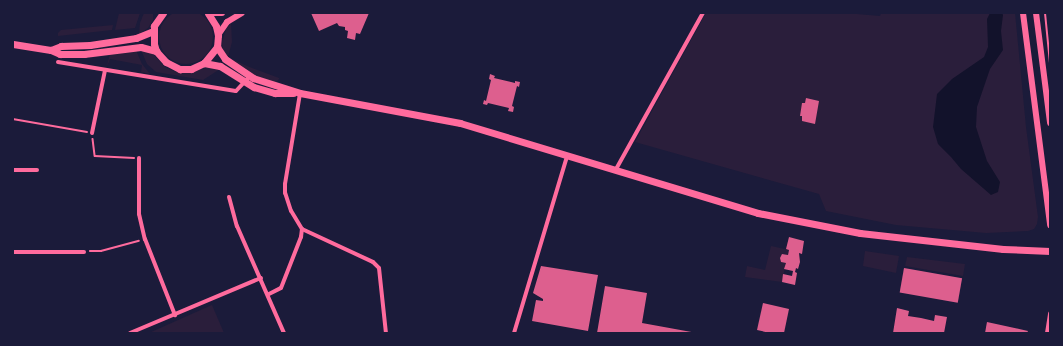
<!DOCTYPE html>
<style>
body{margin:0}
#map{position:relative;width:1063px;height:346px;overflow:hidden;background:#1b1b3a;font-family:Rubik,sans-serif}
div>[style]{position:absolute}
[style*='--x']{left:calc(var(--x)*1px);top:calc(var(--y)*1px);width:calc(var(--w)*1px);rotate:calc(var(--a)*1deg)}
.green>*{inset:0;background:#2a1e3b}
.round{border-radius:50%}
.water>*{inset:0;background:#12122b}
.building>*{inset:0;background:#dd5f8e;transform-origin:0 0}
.path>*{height:1.5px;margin:-0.75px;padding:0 0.75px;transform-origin:0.75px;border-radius:0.75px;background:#ff6b9d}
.service>*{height:2px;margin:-1px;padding:0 1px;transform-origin:1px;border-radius:1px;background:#ff6b9d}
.minor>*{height:4px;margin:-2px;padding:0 2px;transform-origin:2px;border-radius:2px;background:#ff6b9d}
.secondary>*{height:6px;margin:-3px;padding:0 3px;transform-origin:3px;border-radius:3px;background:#ff6b9d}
.primary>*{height:7px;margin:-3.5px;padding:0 3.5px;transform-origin:3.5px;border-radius:3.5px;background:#ff6b9d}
span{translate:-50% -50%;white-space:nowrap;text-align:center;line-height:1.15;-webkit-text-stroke:4px #1b1b3a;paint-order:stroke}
.frame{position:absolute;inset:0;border:14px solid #1b1b3a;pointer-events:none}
</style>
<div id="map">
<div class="green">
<i class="round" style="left:159px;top:10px;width:54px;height:54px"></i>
<i style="clip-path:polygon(119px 13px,140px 13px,135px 28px,115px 30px)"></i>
<i style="clip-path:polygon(144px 13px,153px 13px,153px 20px,148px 28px,139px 34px,140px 23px)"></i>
<i style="clip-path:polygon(706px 13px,845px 13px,880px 16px,881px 13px,1015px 13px,1026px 127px,1038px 217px,1037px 224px,1034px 229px,1028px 231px,986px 233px,896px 225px,826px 211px,819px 194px,635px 142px)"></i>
<i style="clip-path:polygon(231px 23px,232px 42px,228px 57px,223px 53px,222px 42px,226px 29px)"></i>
<i style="clip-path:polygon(113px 25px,112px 30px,58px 36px,58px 33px,61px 30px)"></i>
<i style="clip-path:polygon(136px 50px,142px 64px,150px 74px,141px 72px,142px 65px,110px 59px,107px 66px,110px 53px)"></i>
<i style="clip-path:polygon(141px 50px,152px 53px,165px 67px,176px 72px,193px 72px,209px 67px,220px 69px,203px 80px,156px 72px,147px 64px)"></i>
<i style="clip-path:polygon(232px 59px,247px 66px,279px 78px,279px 79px,276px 82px,256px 76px)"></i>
<i style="clip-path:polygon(771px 246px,789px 250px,788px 255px,783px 254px,780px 257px,781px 262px,786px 263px,782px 282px,745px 277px,747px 266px,765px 270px)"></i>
<i style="clip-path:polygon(865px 251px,899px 256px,896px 273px,863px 266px)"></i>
<i style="clip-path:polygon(907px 257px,965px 264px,963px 276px,905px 266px)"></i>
<i style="clip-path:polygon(212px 305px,224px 333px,149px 333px)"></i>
</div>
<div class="water">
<i style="clip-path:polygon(990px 13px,1002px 13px,1003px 15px,1001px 31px,1003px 50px,990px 69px,977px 107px,976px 127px,987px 161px,1000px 182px,998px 192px,991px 195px,961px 169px,951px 157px,938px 144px,933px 127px,937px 94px,952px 79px,984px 57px,988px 47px,987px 19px)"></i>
</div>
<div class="building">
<i style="clip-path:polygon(311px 13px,369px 13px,360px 34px,356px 33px,355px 40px,347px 38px,348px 31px,345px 30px,345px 27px,339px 26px,337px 23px,319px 31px)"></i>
<i style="clip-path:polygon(490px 74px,495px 76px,494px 78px,515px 83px,515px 81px,520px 82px,519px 87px,517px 86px,512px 106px,514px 107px,513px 112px,508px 111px,509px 108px,488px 103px,487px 105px,483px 104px,484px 100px,486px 101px,491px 80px,489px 79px)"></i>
<i style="clip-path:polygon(806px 98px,819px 101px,815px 124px,802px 121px,802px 116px,800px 116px,802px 103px,805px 103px)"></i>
<i style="clip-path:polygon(789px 237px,804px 241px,802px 254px,799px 253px,800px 262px,798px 269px,796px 268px,795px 272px,797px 273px,795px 285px,782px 282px,783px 274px,792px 276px,793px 271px,784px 269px,786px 263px,781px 262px,780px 258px,782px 254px,788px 255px,789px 250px,786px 249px)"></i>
<i style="clip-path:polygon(541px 266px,598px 275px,588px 331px,532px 321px,536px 300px,543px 301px,543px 299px,533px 293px)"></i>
<i style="left:904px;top:268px;width:59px;height:25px;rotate:10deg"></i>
<i style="clip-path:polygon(605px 286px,647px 293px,642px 323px,697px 333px,597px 333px)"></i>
<i style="clip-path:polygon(763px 303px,789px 309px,784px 333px,770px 333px,757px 330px)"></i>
<i style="clip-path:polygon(897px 308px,909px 311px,908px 316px,921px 318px,934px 321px,935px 315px,947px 317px,944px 333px,893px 333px)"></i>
<i style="clip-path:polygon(987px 322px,1028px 331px,1027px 333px,985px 333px)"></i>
</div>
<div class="path">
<i style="--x:13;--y:119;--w:75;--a:10"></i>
<i style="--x:93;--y:139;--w:17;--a:83"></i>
<i style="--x:95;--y:156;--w:39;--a:3"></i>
<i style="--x:90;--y:251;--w:11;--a:0"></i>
<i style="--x:101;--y:251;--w:39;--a:-15"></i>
</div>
<div class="service">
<i style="--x:1045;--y:13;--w:50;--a:84.3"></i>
</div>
<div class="minor">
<i style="--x:58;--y:62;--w:180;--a:9.3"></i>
<i style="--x:236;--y:91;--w:21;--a:-47"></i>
<i style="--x:92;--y:133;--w:64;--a:-78.3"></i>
<i style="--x:139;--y:158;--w:56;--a:90"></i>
<i style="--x:139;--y:214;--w:26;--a:77"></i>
<i style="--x:145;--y:239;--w:82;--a:68.5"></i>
<i style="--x:13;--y:170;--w:24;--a:0"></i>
<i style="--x:615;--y:171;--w:181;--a:-60.9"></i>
<i style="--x:229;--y:197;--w:30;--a:75"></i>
<i style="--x:237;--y:226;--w:117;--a:66.3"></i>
<i style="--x:302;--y:229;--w:78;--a:24.9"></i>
<i style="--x:373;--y:262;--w:8;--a:45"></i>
<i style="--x:379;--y:268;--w:65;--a:83.9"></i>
<i style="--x:13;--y:252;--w:71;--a:0"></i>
<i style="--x:269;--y:294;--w:13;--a:-27"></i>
<i style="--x:281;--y:288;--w:55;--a:-68.6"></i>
<i style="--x:301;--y:237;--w:8;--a:-83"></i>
<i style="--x:302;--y:229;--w:21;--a:-121"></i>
<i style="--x:291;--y:211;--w:19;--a:-108"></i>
<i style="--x:285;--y:193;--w:9;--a:-90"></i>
<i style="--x:285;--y:184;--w:92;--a:-80.6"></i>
<i style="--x:130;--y:333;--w:142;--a:-22.8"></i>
<i style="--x:514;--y:333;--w:185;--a:-73.3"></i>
<i style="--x:1047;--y:333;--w:20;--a:-81"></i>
</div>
<div class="secondary">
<i style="--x:212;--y:13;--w:10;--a:0"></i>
<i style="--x:1023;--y:13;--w:214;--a:82.7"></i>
<i style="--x:1036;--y:13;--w:111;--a:82.7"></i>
<i style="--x:218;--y:35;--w:16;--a:-55"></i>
<i style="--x:227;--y:22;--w:17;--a:-31"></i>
</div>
<div class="primary">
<i style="--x:163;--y:13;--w:16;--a:125"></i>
<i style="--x:154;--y:26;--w:18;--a:90"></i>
<i style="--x:154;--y:44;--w:7;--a:74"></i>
<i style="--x:156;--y:51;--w:15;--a:48"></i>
<i style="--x:166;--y:62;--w:16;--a:27"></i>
<i style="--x:180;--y:69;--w:11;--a:0"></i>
<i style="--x:191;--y:69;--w:14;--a:-25"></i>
<i style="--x:204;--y:63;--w:21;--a:-51"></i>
<i style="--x:217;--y:47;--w:12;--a:-85"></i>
<i style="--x:218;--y:35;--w:9;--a:-103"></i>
<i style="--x:216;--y:26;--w:15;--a:-122"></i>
<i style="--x:13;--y:44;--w:38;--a:9"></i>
<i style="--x:51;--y:50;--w:10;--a:24"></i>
<i style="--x:60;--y:54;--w:24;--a:0"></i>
<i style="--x:84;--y:54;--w:57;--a:-7"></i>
<i style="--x:141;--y:47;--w:16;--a:15"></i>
<i style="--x:217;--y:47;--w:14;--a:56"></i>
<i style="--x:225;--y:59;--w:34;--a:34"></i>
<i style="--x:253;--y:78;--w:49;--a:17.7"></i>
<i style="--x:300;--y:93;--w:163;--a:10.6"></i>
<i style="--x:460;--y:123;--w:311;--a:16.8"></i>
<i style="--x:758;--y:213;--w:104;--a:11.1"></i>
<i style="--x:860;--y:233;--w:144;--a:6.4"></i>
<i style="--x:1003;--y:249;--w:47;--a:2.4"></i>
<i style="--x:51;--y:50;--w:11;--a:-22"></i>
<i style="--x:61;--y:46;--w:29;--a:-2"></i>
<i style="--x:90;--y:45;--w:47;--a:-8.7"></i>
<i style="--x:136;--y:38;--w:18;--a:-22"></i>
<i style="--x:204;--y:63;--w:16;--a:11"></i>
<i style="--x:220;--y:66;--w:40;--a:32"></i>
<i style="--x:254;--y:87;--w:22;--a:16"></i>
<i style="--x:275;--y:93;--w:18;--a:0"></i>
</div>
<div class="frame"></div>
</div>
